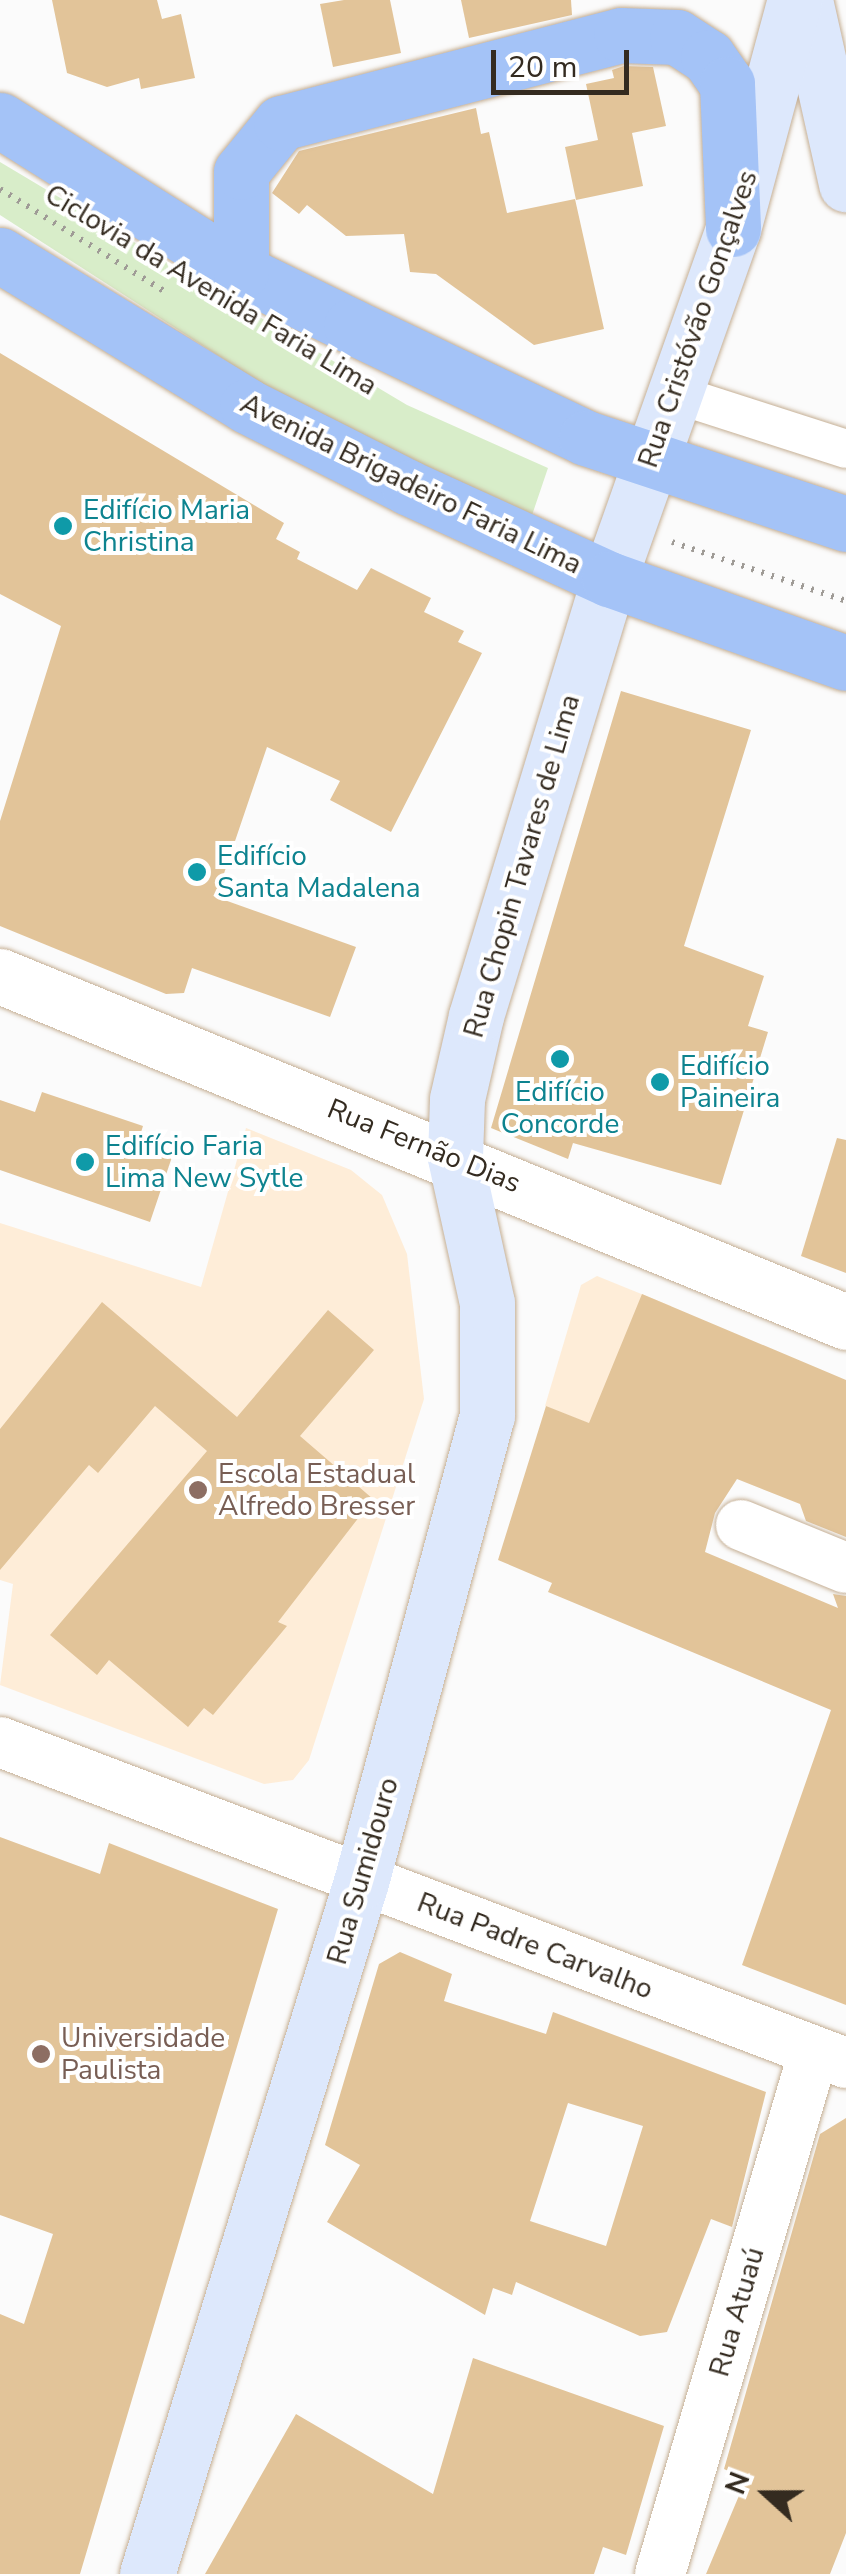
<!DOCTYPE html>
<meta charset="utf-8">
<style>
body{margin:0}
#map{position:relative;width:846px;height:2574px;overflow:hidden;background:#fbfbfb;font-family:"Nunito Sans",sans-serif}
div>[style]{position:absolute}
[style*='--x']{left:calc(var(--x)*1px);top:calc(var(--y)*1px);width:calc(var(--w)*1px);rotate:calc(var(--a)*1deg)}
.built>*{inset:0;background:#feedd8}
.green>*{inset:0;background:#d8edc9}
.building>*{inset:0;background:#e2c499}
.path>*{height:6px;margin-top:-3px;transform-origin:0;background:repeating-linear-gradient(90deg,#9f9b96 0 2.5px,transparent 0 10.5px)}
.roads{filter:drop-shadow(0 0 2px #c5af94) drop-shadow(0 0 2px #c5af94)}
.pedestrian>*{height:38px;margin:-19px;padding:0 19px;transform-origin:19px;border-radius:19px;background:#fff}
.minor>*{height:50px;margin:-25px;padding:0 25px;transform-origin:25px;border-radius:25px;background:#fff}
.tertiary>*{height:55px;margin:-27.5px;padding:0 27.5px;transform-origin:27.5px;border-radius:27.5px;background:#fff}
.secondary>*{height:55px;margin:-27.5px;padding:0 27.5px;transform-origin:27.5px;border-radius:27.5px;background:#dde8fc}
.trunk>*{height:55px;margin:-27.5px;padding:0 27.5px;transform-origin:27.5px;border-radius:27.5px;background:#a4c3f7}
.dots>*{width:28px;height:28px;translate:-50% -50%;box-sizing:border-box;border:5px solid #fff;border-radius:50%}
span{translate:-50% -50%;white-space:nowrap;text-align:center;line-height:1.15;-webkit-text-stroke:8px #fff;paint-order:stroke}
.street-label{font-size:28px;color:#342b20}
.culture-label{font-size:28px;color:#0d838f}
.left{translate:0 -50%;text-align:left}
.education-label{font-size:28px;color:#785e54}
.north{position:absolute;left:716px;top:2444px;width:100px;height:100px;-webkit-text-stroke:8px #fff;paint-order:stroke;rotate:291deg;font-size:28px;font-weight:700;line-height:40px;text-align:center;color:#342b20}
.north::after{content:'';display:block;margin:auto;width:35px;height:45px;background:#342b20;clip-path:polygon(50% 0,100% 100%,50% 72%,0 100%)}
.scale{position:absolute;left:491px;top:50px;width:138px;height:45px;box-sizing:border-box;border:5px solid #342b20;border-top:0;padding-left:12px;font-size:30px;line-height:35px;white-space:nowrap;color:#342b20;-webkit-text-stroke:8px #fff;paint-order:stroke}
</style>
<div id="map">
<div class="built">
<i style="clip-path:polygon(246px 1128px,351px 1170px,382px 1195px,407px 1254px,424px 1399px,309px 1760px,293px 1780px,264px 1784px,0 1685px,13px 1584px,0 1580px,0 1223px,201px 1287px)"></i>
<i style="clip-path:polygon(597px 1276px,671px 1306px,616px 1434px,545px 1406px,581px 1285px)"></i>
</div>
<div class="green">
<i style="clip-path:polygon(0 162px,407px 405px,548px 468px,530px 521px,298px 407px,0 215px)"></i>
</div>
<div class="building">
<i style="clip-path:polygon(52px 0,157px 0,162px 19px,181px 14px,195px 78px,141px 89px,139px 78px,107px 87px,67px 73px)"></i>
<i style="clip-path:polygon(344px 0,390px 0,401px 53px,333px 67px,320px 4px)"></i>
<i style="clip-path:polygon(461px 0,571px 0,572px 15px,469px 38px)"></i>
<i style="clip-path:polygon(624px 66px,653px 67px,666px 126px,632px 133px,643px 186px,576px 200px,565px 147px,598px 140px,586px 84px,614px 78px,612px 70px)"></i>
<i style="clip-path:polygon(476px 108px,481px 134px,489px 132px,507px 213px,575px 199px,604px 329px,534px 345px,436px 274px,410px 272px,404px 234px,346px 236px,307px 205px,299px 214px,272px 193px,299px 151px)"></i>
<i style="clip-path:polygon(0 353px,284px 523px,276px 539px,300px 552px,297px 559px,357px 590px,371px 568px,431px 598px,424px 612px,464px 631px,458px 642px,482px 653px,391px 832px,330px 800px,340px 781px,267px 747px,216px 897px,356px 947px,330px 1017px,192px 968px,184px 993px,166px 994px,0 926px,0 821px,61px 626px,0 594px)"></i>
<i style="clip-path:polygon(621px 691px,751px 730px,684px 946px,764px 976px,748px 1026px,768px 1032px,721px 1185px,573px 1143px,568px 1159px,491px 1128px)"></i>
<i style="clip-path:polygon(42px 1092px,143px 1126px,138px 1142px,173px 1154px,150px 1222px,0 1170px,0 1100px,35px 1112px)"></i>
<i style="clip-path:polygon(837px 1138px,846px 1140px,846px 1273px,801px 1256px)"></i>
<i style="clip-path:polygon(642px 1294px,846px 1380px,846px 1537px,806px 1521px,800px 1504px,737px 1479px,715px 1513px,705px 1552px,838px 1608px,833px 1594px,846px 1596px,846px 2005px,742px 1965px,831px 1710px,548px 1592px,552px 1583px,498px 1560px,546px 1406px,589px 1423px)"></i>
<i style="clip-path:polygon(102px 1302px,237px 1417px,328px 1310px,374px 1350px,300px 1436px,373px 1499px,278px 1622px,287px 1626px,213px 1715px,204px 1708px,188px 1727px,109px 1660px,97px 1675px,50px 1635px,207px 1451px,155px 1406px,98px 1473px,89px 1465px,0 1570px,0 1429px)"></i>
<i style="clip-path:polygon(0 1837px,100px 1874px,109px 1843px,278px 1909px,80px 2574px,0 2574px,0 2314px,24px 2324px,53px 2234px,0 2215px)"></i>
<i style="clip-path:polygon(evenodd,400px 1952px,452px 1974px,444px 2001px,546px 2034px,553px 2012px,766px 2092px,732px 2227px,711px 2219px,667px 2332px,640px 2336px,516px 2282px,512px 2295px,493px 2288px,485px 2315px,327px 2222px,360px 2165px,325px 2145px,379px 1964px,400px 1952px,568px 2103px,643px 2126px,606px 2246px,530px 2221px,568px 2103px)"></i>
<i style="clip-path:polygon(846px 2118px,846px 2533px,830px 2574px,706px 2574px,746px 2479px,724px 2469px,820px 2134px)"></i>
<i style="clip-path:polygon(473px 2358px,664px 2426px,626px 2555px,603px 2547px,594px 2574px,205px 2574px,296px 2414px,433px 2494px)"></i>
</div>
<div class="path">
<i style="--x:0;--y:189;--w:199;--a:31.9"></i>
<i style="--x:672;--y:542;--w:184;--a:18.7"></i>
</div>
<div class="roads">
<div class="pedestrian">
<i style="--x:675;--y:394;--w:180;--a:17.8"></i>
</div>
<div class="minor">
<i style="--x:741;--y:1525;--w:113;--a:22.3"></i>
<i style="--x:0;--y:1742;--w:905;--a:20.78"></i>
<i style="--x:660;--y:2574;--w:545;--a:-73.59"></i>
</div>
<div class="tertiary">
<i style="--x:0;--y:976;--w:914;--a:22.24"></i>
</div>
<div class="secondary">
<i style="--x:805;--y:0;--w:189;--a:77.4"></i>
<i style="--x:147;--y:2574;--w:724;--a:-72.82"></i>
<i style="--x:361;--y:1882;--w:483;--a:-74.9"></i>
<i style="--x:487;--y:1416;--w:113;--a:-90"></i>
<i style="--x:487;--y:1303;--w:149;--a:-102.4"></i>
<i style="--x:455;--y:1157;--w:58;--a:-88"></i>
<i style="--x:457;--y:1099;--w:85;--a:-77.1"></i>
<i style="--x:476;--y:1016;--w:457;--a:-73.1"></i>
<i style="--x:609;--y:579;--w:371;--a:-70.5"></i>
<i style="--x:733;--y:229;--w:237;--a:-74.9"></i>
</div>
<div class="trunk">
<i style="--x:0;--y:120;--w:285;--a:32.2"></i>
<i style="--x:241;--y:272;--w:123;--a:26.1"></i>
<i style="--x:351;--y:326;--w:260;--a:25.5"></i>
<i style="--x:586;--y:438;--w:274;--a:18.3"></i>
<i style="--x:0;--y:255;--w:289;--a:31.4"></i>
<i style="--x:247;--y:406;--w:182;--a:26.8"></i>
<i style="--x:409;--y:488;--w:220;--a:24.5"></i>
<i style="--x:609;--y:579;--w:251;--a:19.5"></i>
<i style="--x:241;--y:272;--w:100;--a:-90"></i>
<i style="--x:241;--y:172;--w:63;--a:-50.8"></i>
<i style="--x:281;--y:123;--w:351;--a:-14.5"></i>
<i style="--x:621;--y:35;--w:56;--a:2"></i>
<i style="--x:677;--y:37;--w:37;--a:33"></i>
<i style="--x:708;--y:57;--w:33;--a:55"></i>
<i style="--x:727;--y:84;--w:145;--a:87.6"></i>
</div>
</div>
<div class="dots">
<i style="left:63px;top:526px;background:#0f9aa8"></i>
<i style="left:197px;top:872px;background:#0f9aa8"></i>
<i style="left:560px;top:1059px;background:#0f9aa8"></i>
<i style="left:660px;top:1082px;background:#0f9aa8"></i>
<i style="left:85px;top:1162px;background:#0f9aa8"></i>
<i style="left:198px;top:1490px;background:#8d6e63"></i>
<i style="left:41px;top:2054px;background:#8d6e63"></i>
</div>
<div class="street-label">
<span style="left:211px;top:290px;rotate:31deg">Ciclovia da Avenida Faria Lima</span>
<span style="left:698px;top:319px;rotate:-71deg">Rua Cristóvão Gonçalves</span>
<span style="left:411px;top:484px;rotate:26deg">Avenida Brigadeiro Faria Lima</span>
<span style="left:522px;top:866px;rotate:-74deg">Rua Chopin Tavares de Lima</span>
<span style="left:424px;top:1146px;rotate:22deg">Rua Fernão Dias</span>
<span style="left:363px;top:1871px;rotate:-74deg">Rua Sumidouro</span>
<span style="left:535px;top:1946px;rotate:21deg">Rua Padre Carvalho</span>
<span style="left:737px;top:2312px;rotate:-74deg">Rua Atuaú</span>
</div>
<div class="culture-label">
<span class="left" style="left:83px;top:526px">Edifício Maria<br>Christina</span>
<span class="left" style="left:217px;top:872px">Edifício<br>Santa Madalena</span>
<span class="left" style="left:680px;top:1082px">Edifício<br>Paineira</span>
<span style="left:560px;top:1108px">Edifício<br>Concorde</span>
<span class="left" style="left:105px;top:1162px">Edifício Faria<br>Lima New Sytle</span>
</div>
<div class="education-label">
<span class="left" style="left:218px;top:1490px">Escola Estadual<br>Alfredo Bresser</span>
<span class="left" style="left:61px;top:2054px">Universidade<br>Paulista</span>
</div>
<div class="north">N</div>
<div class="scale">20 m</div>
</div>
